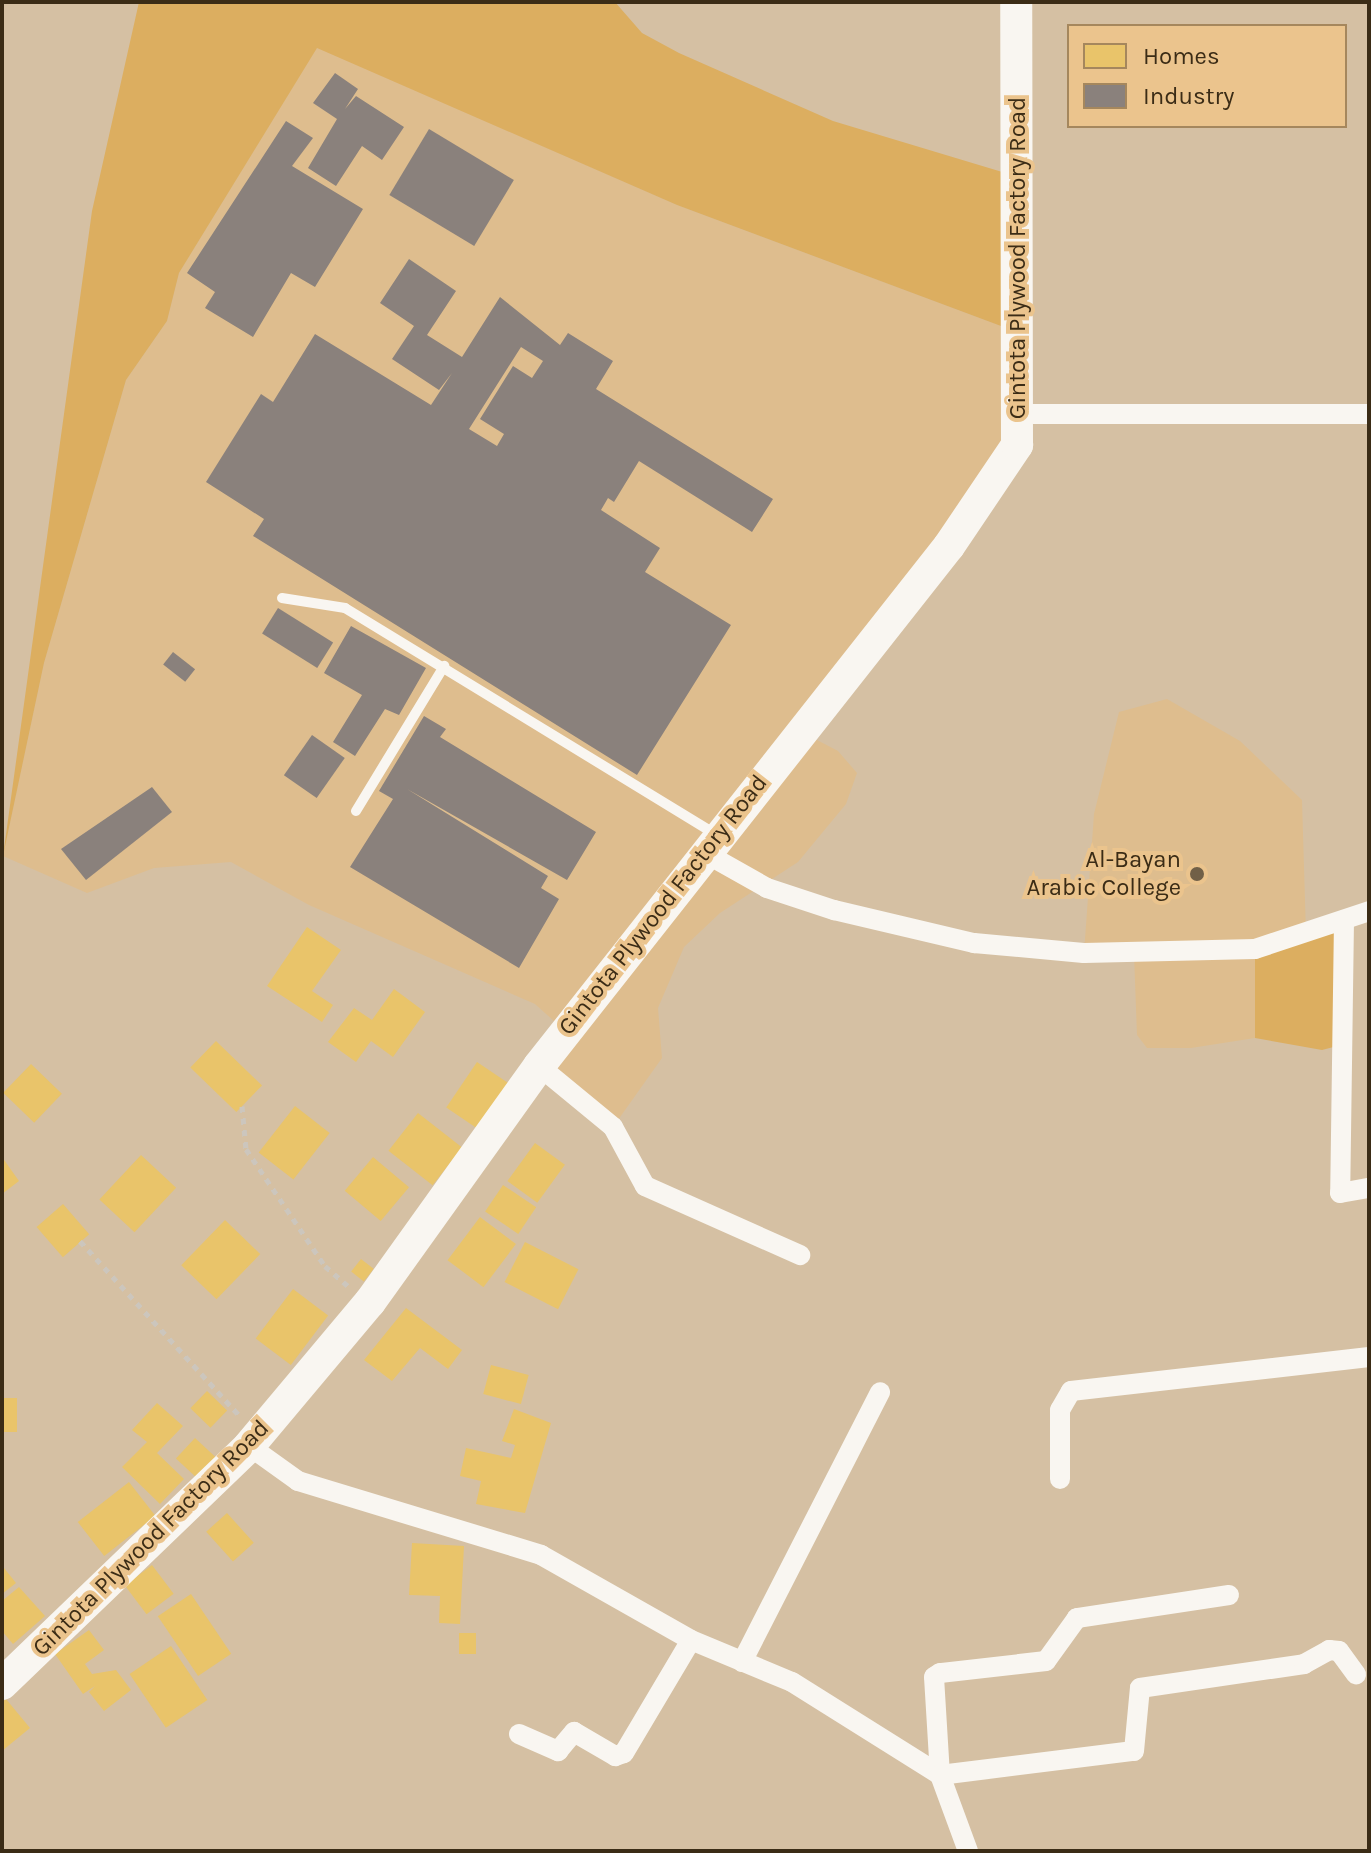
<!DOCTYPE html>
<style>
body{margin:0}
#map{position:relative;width:1371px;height:1853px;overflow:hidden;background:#d5c0a3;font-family:Karla,sans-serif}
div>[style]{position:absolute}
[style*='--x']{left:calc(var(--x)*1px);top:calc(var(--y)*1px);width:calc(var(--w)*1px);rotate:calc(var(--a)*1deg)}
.built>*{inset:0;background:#debd8e}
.green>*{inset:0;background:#dcae60}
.homes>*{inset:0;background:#e9c46a;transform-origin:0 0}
.industry>*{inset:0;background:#8a817c;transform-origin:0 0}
.path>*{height:5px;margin-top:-2.5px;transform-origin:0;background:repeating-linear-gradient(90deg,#ccc6bd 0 6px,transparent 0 12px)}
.lane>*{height:10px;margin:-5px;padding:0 5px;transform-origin:5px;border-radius:5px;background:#f9f6f1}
.street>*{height:20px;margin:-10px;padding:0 10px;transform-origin:10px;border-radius:10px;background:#f9f6f1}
.primary>*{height:32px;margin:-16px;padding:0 16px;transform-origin:16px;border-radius:16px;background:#f9f6f1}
.dots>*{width:22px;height:22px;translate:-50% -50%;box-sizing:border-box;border:4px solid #ebc48d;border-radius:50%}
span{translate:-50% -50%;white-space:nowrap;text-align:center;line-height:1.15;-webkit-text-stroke:8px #ebc48d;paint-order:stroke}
.street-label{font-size:24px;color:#3b2c16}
.poi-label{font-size:24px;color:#3b2c16}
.right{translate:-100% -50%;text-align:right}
.frame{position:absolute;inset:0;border:4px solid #3b2c16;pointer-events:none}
.legend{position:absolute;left:1067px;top:24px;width:280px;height:104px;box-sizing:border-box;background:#ebc48d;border:2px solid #a5875d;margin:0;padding:10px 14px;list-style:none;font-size:24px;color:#3b2c16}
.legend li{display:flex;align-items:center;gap:16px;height:40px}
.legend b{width:40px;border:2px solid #a5875d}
</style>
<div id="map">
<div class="built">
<i style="clip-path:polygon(317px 47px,677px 205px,1017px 332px,1017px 445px,798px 730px,838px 751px,857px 773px,846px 804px,798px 862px,720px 913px,684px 947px,658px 1008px,662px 1058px,613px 1127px,539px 1066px,565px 1031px,535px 1004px,309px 905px,231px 862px,154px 868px,87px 893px,3px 856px,44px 663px,126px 380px,167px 321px,179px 273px)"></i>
<i style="clip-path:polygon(1167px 699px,1240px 741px,1302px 800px,1306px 934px,1255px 949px,1255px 1038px,1191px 1048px,1147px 1048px,1137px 1035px,1134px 954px,1084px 953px,1094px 814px,1119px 712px)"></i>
</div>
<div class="green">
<i style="clip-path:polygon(139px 2px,615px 2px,642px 33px,679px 53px,833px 121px,1019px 177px,1017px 332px,677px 205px,317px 48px,179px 273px,167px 321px,126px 380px,44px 663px,3px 856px,92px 211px)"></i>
<i style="clip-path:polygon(1344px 920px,1345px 1044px,1322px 1050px,1255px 1038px,1255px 949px)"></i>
</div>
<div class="homes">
<i style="clip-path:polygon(307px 927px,341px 950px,312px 991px,333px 1005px,322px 1022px,267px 986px)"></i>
<i style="clip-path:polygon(394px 989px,425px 1012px,393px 1057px,371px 1041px,356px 1062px,328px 1042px,354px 1008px,372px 1020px)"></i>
<i style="left:216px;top:1041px;width:64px;height:37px;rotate:44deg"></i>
<i style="left:477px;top:1062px;width:45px;height:55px;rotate:34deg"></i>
<i style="left:31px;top:1064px;width:43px;height:40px;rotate:44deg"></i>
<i style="left:295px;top:1106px;width:44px;height:59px;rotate:38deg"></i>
<i style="left:418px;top:1113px;width:56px;height:48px;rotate:38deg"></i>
<i style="left:535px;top:1143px;width:37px;height:47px;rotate:36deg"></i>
<i style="left:141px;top:1155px;width:48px;height:61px;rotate:43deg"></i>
<i style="clip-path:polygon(2px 1157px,19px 1181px,2px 1194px)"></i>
<i style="left:373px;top:1157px;width:47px;height:44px;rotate:40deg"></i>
<i style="left:503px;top:1185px;width:40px;height:32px;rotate:34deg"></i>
<i style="left:63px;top:1204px;width:40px;height:35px;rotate:49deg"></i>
<i style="left:480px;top:1217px;width:45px;height:54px;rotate:37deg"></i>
<i style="left:225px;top:1220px;width:49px;height:63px;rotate:44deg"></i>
<i style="left:525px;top:1242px;width:60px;height:45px;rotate:27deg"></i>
<i style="left:361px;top:1259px;width:16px;height:16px;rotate:38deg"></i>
<i style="left:293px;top:1289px;width:44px;height:62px;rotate:37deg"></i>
<i style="clip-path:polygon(406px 1308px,462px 1350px,448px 1369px,420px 1348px,392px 1381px,364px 1360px)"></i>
<i style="left:491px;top:1365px;width:39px;height:30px;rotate:15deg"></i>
<i style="left:207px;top:1391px;width:28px;height:24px;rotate:44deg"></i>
<i style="left:2px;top:1398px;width:15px;height:34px"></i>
<i style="clip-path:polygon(157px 1403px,183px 1426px,157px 1453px,184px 1479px,160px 1504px,122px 1467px,147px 1442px,132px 1430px)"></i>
<i style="clip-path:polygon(514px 1409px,551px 1423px,525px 1513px,476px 1504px,481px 1481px,460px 1476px,466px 1448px,511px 1458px,515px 1445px,502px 1441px)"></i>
<i style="left:195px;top:1438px;width:35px;height:28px;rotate:43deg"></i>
<i style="left:129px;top:1482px;width:43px;height:65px;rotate:52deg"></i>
<i style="left:227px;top:1513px;width:40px;height:28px;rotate:48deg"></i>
<i style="clip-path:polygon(412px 1543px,464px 1546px,460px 1624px,439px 1623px,440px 1596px,409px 1595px)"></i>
<i style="left:152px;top:1565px;width:36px;height:34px;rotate:53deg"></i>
<i style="clip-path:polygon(4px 1568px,16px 1583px,2px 1594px,2px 1570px)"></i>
<i style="clip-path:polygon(19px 1587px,45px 1616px,13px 1644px,2px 1631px,2px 1601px)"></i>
<i style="left:191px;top:1594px;width:72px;height:40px;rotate:56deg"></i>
<i style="clip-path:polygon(89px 1630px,104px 1650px,85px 1664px,92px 1674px,116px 1670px,131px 1690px,104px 1711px,89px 1692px,95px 1686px,83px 1694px,55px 1654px)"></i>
<i style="left:459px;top:1633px;width:17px;height:21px"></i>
<i style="left:171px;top:1646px;width:65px;height:50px;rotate:56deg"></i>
<i style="clip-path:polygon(6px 1699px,30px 1728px,2px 1751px,2px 1702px)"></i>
</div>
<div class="industry">
<i style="clip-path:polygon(335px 73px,358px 89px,345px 109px,356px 96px,404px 127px,382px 160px,362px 146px,336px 186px,308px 168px,337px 119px,313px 103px)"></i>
<i style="clip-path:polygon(286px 121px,313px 138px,292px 166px,363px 209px,315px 287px,291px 273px,253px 337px,205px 308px,215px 292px,187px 273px)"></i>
<i style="left:429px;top:129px;width:99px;height:77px;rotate:31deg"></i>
<i style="clip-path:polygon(evenodd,409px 259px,456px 291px,427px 335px,462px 357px,500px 297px,560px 345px,568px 333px,613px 361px,596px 389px,773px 499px,752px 532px,639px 461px,614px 502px,608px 498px,601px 510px,660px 548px,645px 572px,731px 625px,637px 775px,253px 536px,264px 519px,206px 482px,261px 394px,273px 402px,315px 334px,431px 405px,452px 373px,439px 390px,392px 359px,414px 326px,380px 303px,409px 259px,521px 347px,543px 361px,532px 378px,513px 366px,480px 419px,504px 434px,497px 446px,469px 429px,521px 347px)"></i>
<i style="left:278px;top:608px;width:65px;height:30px;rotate:32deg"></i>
<i style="clip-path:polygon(351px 626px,426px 668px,399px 715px,385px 709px,355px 756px,333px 742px,362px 695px,324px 673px)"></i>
<i style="left:173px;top:652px;width:28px;height:16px;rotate:38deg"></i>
<i style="clip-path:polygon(424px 716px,446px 729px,440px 737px,596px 832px,567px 880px,407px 789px,548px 876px,541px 888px,559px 899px,519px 968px,350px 867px,393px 799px,379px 791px)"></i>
<i style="left:312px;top:735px;width:40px;height:49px;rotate:35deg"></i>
<i style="clip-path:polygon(152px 787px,172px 812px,86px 880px,61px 849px)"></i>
</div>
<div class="path">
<i style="--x:242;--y:1106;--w:43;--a:84.7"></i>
<i style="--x:246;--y:1149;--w:141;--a:56"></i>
<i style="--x:325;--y:1266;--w:32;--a:41"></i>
<i style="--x:80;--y:1241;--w:236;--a:47.6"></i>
</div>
<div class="lane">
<i style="--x:282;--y:598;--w:64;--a:9"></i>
<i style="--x:345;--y:608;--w:434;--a:31.4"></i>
<i style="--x:356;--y:811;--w:170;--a:-58.7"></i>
</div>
<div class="street">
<i style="--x:1020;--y:414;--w:349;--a:0"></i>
<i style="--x:705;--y:853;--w:71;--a:29.4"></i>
<i style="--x:767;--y:888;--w:71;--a:18.2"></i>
<i style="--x:834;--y:910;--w:144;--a:13.3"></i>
<i style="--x:974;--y:943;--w:110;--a:5.2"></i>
<i style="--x:1084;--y:953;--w:171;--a:-1.3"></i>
<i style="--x:1255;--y:949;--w:120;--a:-18.4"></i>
<i style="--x:1344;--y:920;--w:273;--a:90.8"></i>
<i style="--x:1340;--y:1193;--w:29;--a:-10"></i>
<i style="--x:539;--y:1066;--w:96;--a:39.5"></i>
<i style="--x:613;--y:1127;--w:67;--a:61.5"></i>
<i style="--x:645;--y:1186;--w:170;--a:24"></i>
<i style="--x:249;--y:1446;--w:60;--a:35.5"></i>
<i style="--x:298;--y:1481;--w:254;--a:16.9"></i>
<i style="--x:541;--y:1555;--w:172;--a:29.5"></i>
<i style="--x:691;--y:1640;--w:109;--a:22.6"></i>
<i style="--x:792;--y:1682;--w:175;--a:32.1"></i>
<i style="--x:940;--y:1775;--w:81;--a:69.8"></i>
<i style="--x:1060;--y:1479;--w:69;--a:-90"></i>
<i style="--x:1060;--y:1410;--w:22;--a:-60"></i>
<i style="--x:1071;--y:1391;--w:300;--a:-6.5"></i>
<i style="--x:1229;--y:1595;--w:154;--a:171.4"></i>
<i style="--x:1077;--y:1618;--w:53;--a:125.8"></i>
<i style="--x:1046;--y:1661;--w:107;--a:173.5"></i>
<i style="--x:940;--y:1673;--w:7;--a:146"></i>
<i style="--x:934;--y:1677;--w:98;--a:86.5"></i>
<i style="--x:940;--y:1775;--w:195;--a:-7.1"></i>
<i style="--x:1134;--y:1751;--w:63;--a:-84.6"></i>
<i style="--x:1140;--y:1688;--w:166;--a:-8.3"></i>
<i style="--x:1304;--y:1664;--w:29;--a:-29"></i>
<i style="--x:1329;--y:1650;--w:10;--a:6"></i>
<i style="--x:1339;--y:1651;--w:29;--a:54"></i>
<i style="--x:742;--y:1662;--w:303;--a:-62.9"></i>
<i style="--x:519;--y:1734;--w:43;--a:23.6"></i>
<i style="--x:558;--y:1751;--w:25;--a:-50"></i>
<i style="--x:574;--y:1732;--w:48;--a:30.3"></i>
<i style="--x:615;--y:1756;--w:9;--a:-18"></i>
<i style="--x:624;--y:1753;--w:131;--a:-59.3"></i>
</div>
<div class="primary">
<i style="--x:2;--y:1684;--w:343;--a:-43.9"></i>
<i style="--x:249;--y:1446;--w:188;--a:-50"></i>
<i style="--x:370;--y:1302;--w:290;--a:-54.4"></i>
<i style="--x:539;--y:1066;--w:662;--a:-51.75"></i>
<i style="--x:949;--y:546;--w:122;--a:-56"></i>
<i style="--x:1017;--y:445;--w:443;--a:-90.1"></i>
</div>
<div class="dots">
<i style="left:1197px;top:874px;background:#716047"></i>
</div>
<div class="street-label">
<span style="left:1018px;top:258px;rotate:-90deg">Gintota Plywood Factory Road</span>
<span style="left:663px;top:905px;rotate:-52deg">Gintota Plywood Factory Road</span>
<span style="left:151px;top:1538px;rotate:-45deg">Gintota Plywood Factory Road</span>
</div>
<div class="poi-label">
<span class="right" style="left:1181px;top:874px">Al-Bayan<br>Arabic College</span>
</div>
<div class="frame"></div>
<ul class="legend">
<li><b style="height:22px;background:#e9c46a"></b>Homes</li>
<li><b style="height:22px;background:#8a817c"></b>Industry</li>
</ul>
</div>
